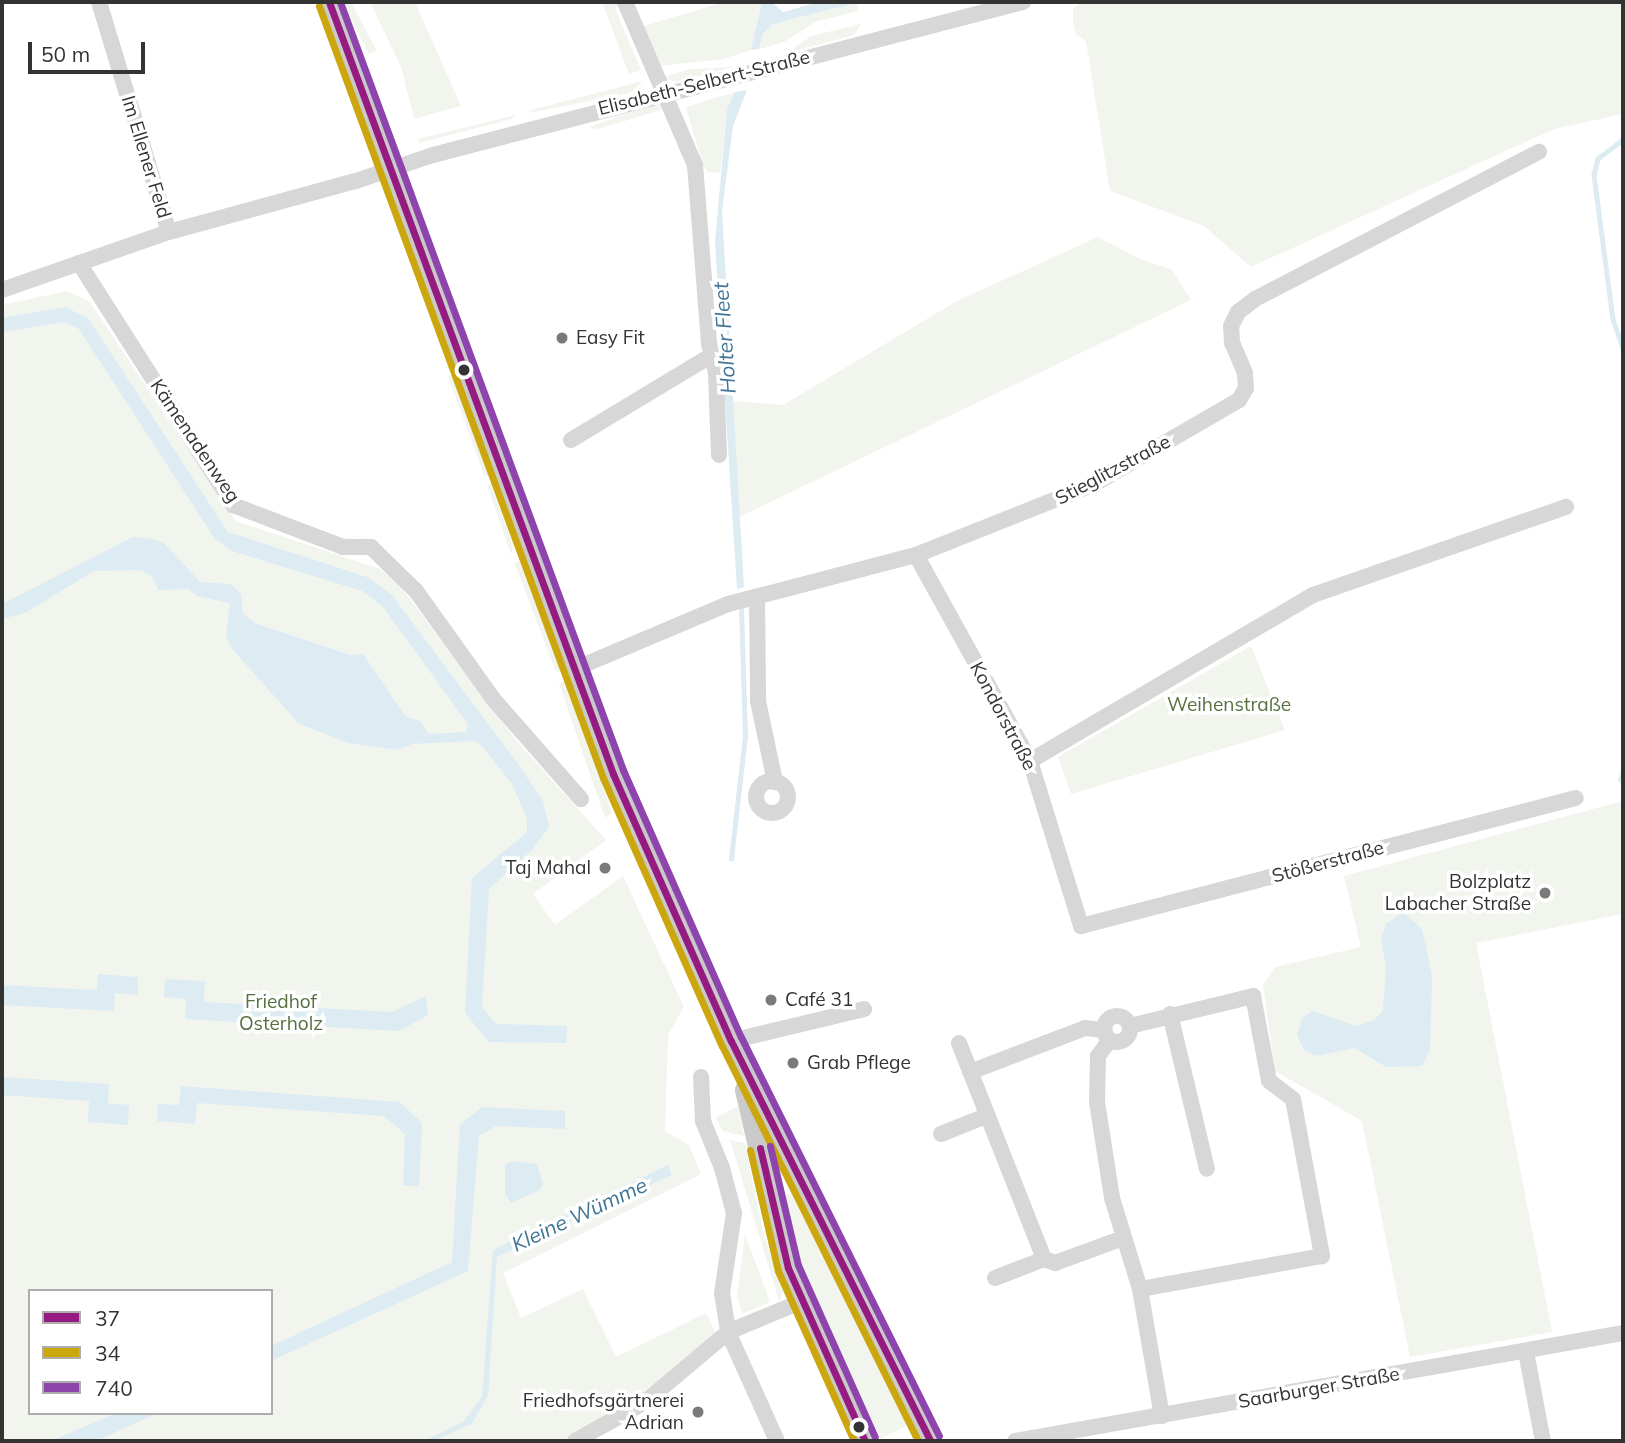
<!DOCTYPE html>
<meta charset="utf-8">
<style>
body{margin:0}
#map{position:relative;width:1625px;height:1443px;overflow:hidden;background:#fff;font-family:Mulish,sans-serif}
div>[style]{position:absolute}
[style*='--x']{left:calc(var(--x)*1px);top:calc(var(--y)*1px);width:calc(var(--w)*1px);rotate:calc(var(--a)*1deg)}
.green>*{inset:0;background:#f1f5ed;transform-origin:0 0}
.water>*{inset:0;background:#ddebf3}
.stream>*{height:4.5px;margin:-2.25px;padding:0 2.25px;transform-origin:2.25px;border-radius:2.25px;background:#ddebf3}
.street>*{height:16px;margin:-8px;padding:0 8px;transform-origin:8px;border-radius:8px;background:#d7d7d7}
.street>.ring{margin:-8px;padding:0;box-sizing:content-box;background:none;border:16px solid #d7d7d7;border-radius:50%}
.primary>*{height:24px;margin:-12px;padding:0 12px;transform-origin:12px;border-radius:12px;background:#cacaca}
.bus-1>*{height:7px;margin:-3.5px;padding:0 3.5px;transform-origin:3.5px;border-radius:3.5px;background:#951b81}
.bus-2>*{height:7px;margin:-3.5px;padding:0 3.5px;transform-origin:3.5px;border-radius:3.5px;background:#cca60d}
.bus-3>*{height:7px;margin:-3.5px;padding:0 3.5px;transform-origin:3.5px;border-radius:3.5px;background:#8e44ad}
.dots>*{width:19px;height:19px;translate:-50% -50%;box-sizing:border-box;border:4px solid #fff;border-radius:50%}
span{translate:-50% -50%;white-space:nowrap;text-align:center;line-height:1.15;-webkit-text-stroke:7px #fff;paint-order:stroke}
.street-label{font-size:19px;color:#333}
.poi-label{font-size:19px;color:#333}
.left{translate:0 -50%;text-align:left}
.right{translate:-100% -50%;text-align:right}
.park-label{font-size:19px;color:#56703f}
.water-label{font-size:21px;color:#3f7597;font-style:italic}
.frame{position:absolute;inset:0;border:4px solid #333;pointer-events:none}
.legend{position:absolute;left:28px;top:1289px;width:245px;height:126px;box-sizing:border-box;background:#fff;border:2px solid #adadad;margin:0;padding:9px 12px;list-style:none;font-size:21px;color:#333}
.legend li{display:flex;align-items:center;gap:14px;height:35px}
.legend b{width:35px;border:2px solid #adadad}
.scale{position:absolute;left:28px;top:42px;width:117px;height:32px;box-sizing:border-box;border:4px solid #333;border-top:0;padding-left:9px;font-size:21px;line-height:24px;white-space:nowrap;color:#333;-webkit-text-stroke:5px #fff;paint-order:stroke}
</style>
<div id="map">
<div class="green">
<i style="clip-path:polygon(342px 2px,351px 2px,377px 51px,369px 54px)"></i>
<i style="clip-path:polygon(370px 2px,415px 2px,461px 106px,414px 119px,401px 67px)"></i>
<i style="clip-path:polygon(602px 2px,618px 2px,616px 11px,641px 70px,629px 74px)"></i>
<i style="clip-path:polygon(724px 2px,762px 2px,751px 50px,723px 59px,659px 66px,644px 26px)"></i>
<i style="clip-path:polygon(1081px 2px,1623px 2px,1623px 114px,1554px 129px,1251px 267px,1204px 226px,1110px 191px,1086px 41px,1076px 34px,1073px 22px,1073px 9px)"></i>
<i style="clip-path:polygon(857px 3px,858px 11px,815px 22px,784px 42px,759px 49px,763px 34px,773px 24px)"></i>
<i style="clip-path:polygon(861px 24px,854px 35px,787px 53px,811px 36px)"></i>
<i style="clip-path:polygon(733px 67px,676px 82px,662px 77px,691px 69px)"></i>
<i style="clip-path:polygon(643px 81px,630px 93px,529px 113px,531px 110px)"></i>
<i style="clip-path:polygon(735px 92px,727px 109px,720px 173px,709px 172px,703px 166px,686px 107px)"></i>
<i style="clip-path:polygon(649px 106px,660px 106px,661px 110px,598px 129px,589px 127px)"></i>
<i style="clip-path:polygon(516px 115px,512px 119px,419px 143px,418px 139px)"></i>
<i style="clip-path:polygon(1098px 237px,1142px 260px,1171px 269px,1191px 300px,739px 517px,733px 401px,783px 405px,957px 301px)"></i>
<i style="clip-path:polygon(evenodd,67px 291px,90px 302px,236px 521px,380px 569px,397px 582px,516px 740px,606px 840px,533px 894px,555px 925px,623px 876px,684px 1007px,668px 1035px,665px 1131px,689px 1145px,701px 1174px,503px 1273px,521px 1318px,583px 1289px,616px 1357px,706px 1313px,720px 1342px,617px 1428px,588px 1441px,2px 1441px,2px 305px,67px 291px,243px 613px,255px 623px,351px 655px,405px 716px,420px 721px,429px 734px,397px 750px,347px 743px,298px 723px,233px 650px,243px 613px,67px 291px,30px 1291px,271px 1291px,271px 1413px,30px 1413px,30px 1291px)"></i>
<i style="left:452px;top:375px;width:107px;height:4px;rotate:70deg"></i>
<i style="clip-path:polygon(491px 484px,514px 548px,511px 554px,487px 485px)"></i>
<i style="left:519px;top:561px;width:118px;height:5px;rotate:69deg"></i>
<i style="clip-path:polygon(1251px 646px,1285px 730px,1071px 794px,1058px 757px)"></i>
<i style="clip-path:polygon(565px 681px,612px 813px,605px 818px,559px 683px)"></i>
<i style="clip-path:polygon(1623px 801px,1623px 914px,1476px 943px,1552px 1332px,1410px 1357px,1362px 1121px,1275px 1071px,1263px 985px,1275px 967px,1361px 947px,1344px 876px)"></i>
<i style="clip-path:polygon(738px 1106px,744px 1136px,723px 1131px,716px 1118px)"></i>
<i style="clip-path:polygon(730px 1140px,745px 1143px,763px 1231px,783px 1294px,779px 1301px)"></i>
<i style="clip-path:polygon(790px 1193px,911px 1423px,881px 1439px,791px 1255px,782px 1197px)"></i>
<i style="clip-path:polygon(745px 1234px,770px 1302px,742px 1314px,737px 1296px)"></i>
</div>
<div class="water">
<i style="clip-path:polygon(762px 2px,771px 2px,783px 12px,819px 2px,860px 2px,773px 24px,763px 34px,759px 49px,751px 50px)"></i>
<i style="clip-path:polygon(747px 90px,733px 126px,722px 211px,744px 587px,737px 589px,715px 242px,727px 109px,735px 92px)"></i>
<i style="clip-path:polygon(65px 307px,88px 318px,228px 532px,367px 577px,392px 595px,516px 761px,543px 801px,549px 827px,532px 850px,489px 889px,482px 1007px,496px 1024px,567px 1026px,566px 1043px,489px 1042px,465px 1013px,472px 878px,527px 832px,527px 818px,512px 784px,484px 748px,475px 741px,412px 744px,397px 750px,347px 743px,298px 723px,233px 650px,226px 636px,230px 603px,197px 596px,188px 589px,158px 590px,153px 578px,141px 570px,94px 571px,27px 612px,2px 619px,2px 604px,133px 537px,153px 539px,164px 543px,200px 582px,231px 584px,241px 594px,243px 613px,255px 623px,351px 655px,363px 654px,405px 716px,420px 721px,429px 734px,466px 732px,468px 724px,383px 607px,362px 591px,232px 551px,215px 539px,79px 329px,65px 322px,2px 332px,2px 318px)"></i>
<i style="clip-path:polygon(1403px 912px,1422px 929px,1432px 976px,1430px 1050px,1422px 1066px,1386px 1067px,1355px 1048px,1316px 1056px,1304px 1050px,1297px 1035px,1302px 1018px,1313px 1011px,1356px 1026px,1373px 1021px,1383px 1011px,1386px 968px,1381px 940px,1386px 924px)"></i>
<i style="clip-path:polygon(98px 974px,138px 977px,138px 995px,115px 993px,114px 1011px,2px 1005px,2px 985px,97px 990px)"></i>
<i style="clip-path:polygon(165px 979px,205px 981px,204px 1002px,392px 1012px,426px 996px,428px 1015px,399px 1031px,185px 1019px,186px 999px,164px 997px)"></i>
<i style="clip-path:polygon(2px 1077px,109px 1084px,108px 1103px,129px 1105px,128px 1125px,88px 1122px,89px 1101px,2px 1095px)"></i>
<i style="clip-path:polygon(181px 1086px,400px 1102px,422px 1123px,419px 1187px,403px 1185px,405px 1134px,384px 1116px,197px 1103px,195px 1124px,157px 1121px,158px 1104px,179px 1105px)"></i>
<i style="clip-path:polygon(482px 1107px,565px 1111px,565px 1129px,496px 1126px,479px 1136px,468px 1271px,271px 1361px,271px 1346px,452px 1262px,460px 1125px)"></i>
<i style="clip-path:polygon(512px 1161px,537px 1164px,543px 1184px,540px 1190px,511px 1203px,505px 1194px,505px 1165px)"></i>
<i style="clip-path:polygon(668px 1165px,672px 1175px,497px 1257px,488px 1396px,471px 1425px,460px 1426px,482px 1397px,493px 1250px)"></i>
<i style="clip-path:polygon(116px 1413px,158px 1413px,96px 1441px,51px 1441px)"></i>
</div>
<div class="stream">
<i style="--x:1623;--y:140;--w:31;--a:143"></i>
<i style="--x:1598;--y:159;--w:16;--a:104"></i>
<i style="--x:1594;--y:175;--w:145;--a:82.5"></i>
<i style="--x:1613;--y:319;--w:31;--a:71"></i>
<i style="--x:1620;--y:780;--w:9;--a:-69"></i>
<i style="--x:731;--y:859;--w:124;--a:-83.5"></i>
<i style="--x:745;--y:736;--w:126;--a:-91.8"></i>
<i style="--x:428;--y:1441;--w:41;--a:-25.9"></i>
</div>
<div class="street">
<i style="--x:99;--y:2;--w:240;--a:73.1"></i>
<i style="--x:625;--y:2;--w:177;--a:66.8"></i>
<i style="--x:695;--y:165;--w:179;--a:85.5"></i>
<i style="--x:709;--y:343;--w:31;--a:77"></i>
<i style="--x:716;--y:373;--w:82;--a:87.9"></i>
<i style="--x:79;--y:263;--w:287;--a:57.5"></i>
<i style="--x:233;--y:505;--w:118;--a:20.9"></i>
<i style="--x:343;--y:547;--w:28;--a:0"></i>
<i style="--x:371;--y:547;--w:63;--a:44.4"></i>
<i style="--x:416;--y:591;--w:134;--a:54.4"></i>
<i style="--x:494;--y:700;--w:132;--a:48.7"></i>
<i style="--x:2;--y:290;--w:177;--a:-19.2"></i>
<i style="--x:169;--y:232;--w:194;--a:-15.3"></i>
<i style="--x:356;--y:181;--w:81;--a:-18.7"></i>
<i style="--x:433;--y:155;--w:610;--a:-14.54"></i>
<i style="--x:571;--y:440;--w:162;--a:-31.1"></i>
<i style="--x:916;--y:555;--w:235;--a:61"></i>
<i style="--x:1030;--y:761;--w:173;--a:72.8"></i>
<i style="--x:1081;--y:926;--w:511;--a:-14.5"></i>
<i style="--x:757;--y:597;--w:104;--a:89.4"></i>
<i style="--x:758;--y:701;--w:83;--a:78.1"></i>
<i style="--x:572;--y:670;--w:169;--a:-22.9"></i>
<i style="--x:728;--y:604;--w:194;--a:-14.6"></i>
<i style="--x:916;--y:555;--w:192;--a:-21.7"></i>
<i style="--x:1094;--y:484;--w:168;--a:-30.1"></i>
<i style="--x:1239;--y:400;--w:14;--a:-60"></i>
<i style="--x:1246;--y:388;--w:15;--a:-94"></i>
<i style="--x:1245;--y:373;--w:33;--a:-113"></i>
<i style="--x:1232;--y:343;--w:17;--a:-93"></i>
<i style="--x:1231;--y:326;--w:16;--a:-63"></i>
<i style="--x:1238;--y:312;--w:21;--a:-37"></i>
<i style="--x:1255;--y:299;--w:320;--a:-27.4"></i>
<i style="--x:1030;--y:761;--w:328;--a:-30.4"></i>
<i style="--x:1313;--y:595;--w:268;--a:-19.2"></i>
<i class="ring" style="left:756px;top:781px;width:16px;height:16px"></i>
<i style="--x:1170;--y:1014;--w:159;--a:76.6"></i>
<i class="ring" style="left:1104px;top:1016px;width:10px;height:10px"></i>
<i style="--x:1130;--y:1026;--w:127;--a:-13.7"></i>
<i style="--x:1253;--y:996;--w:86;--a:79.3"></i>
<i style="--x:1269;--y:1081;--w:30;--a:37"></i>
<i style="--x:1293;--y:1099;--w:160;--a:79.5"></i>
<i style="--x:1322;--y:1256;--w:185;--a:169.7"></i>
<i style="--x:1110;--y:1040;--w:20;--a:127"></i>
<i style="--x:1098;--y:1056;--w:46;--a:91.2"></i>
<i style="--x:1097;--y:1102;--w:97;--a:81.1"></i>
<i style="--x:1112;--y:1198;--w:95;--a:72.9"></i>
<i style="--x:1140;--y:1289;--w:129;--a:80.2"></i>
<i style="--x:731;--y:1041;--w:137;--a:-13.5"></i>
<i style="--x:959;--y:1043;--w:232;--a:68.5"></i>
<i style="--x:1044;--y:1259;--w:12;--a:20"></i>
<i style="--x:1055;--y:1263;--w:72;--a:-20.2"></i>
<i style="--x:970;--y:1072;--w:123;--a:-20.9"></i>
<i style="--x:1085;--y:1028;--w:20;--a:6"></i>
<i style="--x:701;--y:1077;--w:44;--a:87.4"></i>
<i style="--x:703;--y:1121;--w:51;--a:68"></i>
<i style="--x:722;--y:1168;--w:47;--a:75.1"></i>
<i style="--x:734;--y:1213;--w:81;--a:98.5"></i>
<i style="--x:722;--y:1293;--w:39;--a:81"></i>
<i style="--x:728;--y:1332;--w:120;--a:65.8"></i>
<i style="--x:941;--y:1134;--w:48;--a:-21.8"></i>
<i style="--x:995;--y:1278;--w:53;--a:-21.2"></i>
<i style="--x:1526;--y:1352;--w:91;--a:79.2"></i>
<i style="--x:575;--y:1441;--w:80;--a:-29.1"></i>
<i style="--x:645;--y:1402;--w:109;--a:-40.1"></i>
<i style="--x:728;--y:1332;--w:78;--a:-22.6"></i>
<i style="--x:1015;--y:1441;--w:618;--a:-10.07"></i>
</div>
<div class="primary">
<i style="--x:329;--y:2;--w:823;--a:69.8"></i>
<i style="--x:613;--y:774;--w:292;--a:66.2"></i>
<i style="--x:731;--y:1041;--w:447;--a:63.5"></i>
<i style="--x:747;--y:1090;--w:183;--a:77"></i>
<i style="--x:788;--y:1268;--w:189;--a:66"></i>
</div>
<div class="bus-1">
<i style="--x:329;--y:2;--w:823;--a:69.8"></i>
<i style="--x:613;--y:774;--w:292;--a:66.2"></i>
<i style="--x:731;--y:1041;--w:447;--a:63.5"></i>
<i style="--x:760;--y:1148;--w:123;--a:76.9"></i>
<i style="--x:788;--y:1268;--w:189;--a:66"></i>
</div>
<div class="bus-2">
<i style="--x:319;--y:6;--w:823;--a:69.8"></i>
<i style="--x:603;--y:778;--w:293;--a:66.1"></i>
<i style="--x:722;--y:1046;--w:441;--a:63.6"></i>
<i style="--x:750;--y:1150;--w:124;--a:77"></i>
<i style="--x:778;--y:1271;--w:186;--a:65.9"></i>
</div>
<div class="bus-3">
<i style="--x:340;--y:2;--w:818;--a:69.77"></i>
<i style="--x:623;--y:770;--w:292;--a:66.2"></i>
<i style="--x:741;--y:1037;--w:445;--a:63.6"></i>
<i style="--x:770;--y:1146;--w:122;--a:76.8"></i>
<i style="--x:798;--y:1265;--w:188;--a:65.9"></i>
</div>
<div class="dots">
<i style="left:562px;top:338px;background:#7a7a7a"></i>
<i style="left:464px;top:370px;background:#333"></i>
<i style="left:605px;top:868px;background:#7a7a7a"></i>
<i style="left:1545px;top:893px;background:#7a7a7a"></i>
<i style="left:771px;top:1000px;background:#7a7a7a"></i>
<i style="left:793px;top:1063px;background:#7a7a7a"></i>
<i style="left:698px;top:1412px;background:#7a7a7a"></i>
<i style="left:859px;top:1427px;background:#333"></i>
</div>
<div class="street-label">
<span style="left:704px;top:83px;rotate:-14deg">Elisabeth-Selbert-Straße</span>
<span style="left:146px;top:157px;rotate:73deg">Im Ellener Feld</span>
<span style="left:195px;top:441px;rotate:56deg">Kämenadenweg</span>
<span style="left:1113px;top:470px;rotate:-28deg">Stieglitzstraße</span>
<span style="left:1003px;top:716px;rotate:62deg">Kondorstraße</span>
<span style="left:1328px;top:862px;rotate:-15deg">Stößerstraße</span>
<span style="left:1319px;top:1388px;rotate:-10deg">Saarburger Straße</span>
</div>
<div class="poi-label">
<span class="left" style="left:576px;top:338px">Easy Fit</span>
<span class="right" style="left:591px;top:868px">Taj Mahal</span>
<span class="right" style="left:1531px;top:893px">Bolzplatz<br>Labacher Straße</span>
<span class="left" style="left:785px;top:1000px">Café 31</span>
<span class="left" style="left:807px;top:1063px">Grab Pflege</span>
<span class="right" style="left:684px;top:1412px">Friedhofsgärtnerei<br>Adrian</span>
</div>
<div class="park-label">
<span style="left:1229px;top:705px">Weihenstraße</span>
<span style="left:281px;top:1013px">Friedhof<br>Osterholz</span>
</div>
<div class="water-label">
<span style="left:724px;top:338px;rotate:-94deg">Holter Fleet</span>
<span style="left:579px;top:1214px;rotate:-25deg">Kleine Wümme</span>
</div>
<div class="frame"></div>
<ul class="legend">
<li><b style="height:9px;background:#951b81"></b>37</li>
<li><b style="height:9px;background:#cca60d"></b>34</li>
<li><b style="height:9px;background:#8e44ad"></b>740</li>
</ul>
<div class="scale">50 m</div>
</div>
